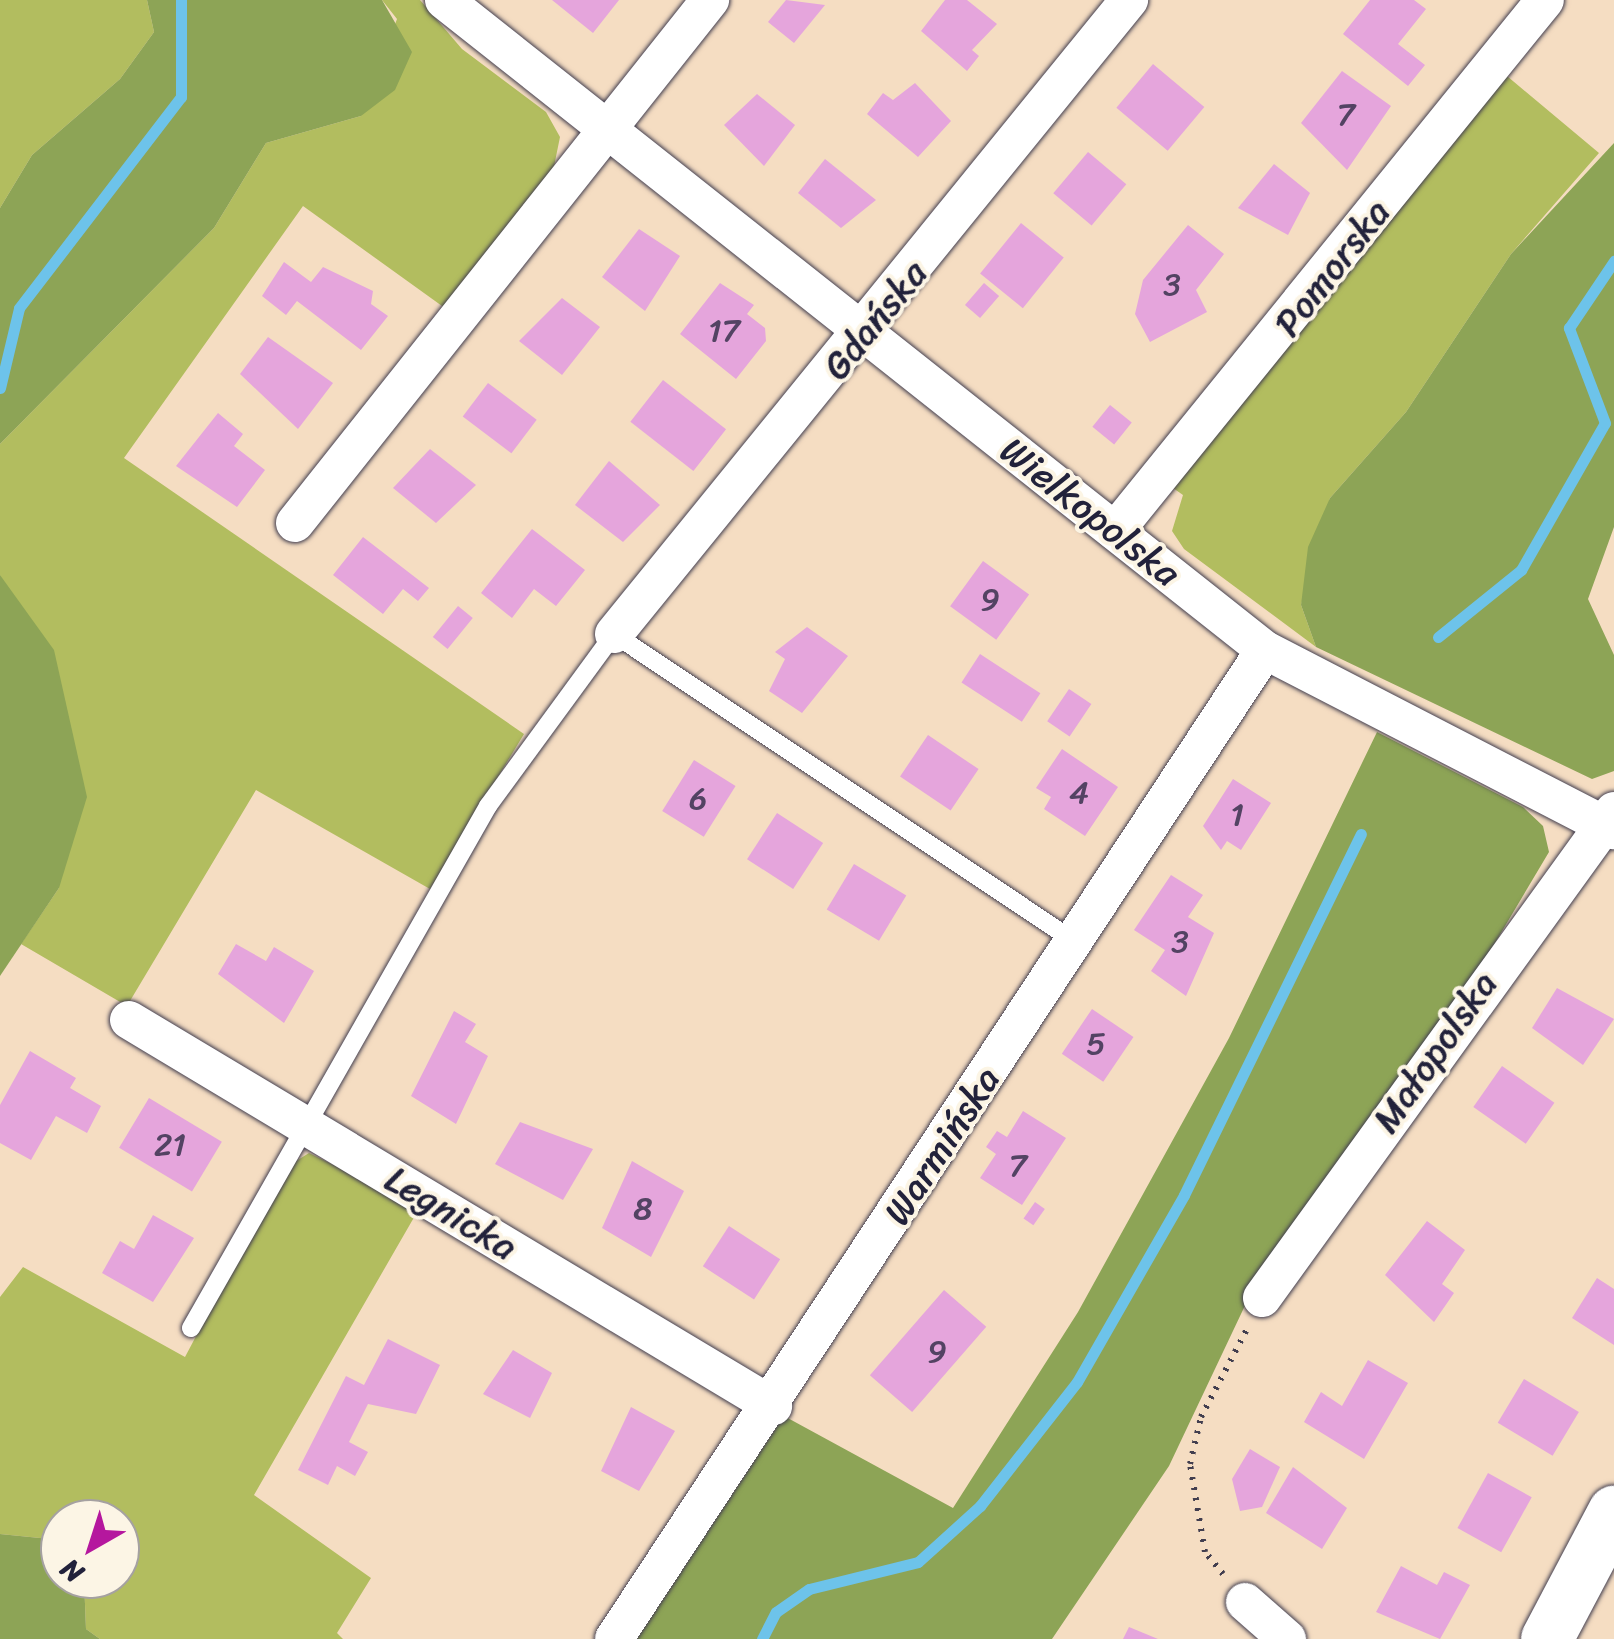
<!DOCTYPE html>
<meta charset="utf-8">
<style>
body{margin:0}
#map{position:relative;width:1614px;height:1639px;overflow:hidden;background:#f5ddc2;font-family:Sriracha,sans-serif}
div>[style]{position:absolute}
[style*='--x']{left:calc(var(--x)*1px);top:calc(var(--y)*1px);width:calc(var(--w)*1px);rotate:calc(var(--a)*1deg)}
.green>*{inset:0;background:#b2bd5f}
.forest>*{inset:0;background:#8da456}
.stream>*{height:11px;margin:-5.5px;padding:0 5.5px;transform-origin:5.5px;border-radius:5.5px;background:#6dc3ea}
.building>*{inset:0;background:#e5a5dc;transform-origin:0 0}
.path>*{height:6px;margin-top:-3px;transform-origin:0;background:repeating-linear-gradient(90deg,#423e4f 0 2.5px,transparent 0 10.5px)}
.roads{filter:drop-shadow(0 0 2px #423e4f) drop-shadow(0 0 2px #423e4f)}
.lane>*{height:18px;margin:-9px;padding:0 9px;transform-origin:9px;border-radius:9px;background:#fff}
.street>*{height:38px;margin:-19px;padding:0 19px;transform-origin:19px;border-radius:19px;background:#fff}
.secondary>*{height:52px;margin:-26px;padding:0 26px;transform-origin:26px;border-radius:26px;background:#fff}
span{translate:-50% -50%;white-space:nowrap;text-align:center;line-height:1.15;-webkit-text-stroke:8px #fcf5e5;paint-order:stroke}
.number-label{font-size:32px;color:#534363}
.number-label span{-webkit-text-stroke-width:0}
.street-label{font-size:38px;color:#22223b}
.north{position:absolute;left:40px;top:1499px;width:100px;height:100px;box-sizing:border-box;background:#fcf5e5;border:2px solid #a5a1a1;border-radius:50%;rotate:219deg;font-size:28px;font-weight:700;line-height:40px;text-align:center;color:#22223b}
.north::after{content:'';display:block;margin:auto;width:35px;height:45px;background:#b5179e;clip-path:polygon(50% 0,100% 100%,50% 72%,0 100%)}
</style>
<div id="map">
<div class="green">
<i style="clip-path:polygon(0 0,147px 0,154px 32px,120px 79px,32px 155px,0 208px)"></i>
<i style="clip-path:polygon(382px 0,420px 0,462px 49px,546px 112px,560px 137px,550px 186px,449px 311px,303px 206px,124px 458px,524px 734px,430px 889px,256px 790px,127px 1006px,21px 944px,59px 888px,0 575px,0 444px,214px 228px,266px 143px,361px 116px,397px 19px)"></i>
<i style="clip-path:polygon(1501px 71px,1599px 153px,1511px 254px,1406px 412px,1330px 498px,1301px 605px,1316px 647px,1184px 549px,1172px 531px,1183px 495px,1173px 488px)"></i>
<i style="clip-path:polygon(309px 1153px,420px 1207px,254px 1495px,371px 1578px,337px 1633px,343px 1639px,100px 1639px,86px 1629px,84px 1579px,120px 1579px,120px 1519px,60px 1519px,60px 1549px,50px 1539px,0 1534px,0 1297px,23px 1267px,185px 1357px,285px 1168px)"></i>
</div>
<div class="forest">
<i style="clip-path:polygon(147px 0,382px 0,412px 52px,395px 90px,361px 116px,266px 143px,214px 228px,0 444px,0 208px,32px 155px,120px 79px,154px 32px)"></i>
<i style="clip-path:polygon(1614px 143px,1614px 527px,1588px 599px,1614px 655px,1614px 771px,1592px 779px,1316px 647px,1301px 605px,1308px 547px,1330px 498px,1406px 412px,1511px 254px)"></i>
<i style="clip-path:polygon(0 575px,54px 650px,87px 797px,59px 888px,0 976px)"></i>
<i style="clip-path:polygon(1377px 732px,1523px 807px,1543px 826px,1549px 852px,1470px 985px,1250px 1295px,1169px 1466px,1052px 1639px,637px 1639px,784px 1416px,953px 1508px,1078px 1312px,1229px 1038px)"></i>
<i style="clip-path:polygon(0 1534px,50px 1539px,60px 1549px,60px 1579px,84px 1579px,86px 1629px,100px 1639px,0 1639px)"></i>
</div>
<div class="stream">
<i style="--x:0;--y:388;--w:82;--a:-76.6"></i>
<i style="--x:19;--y:308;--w:266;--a:-52.5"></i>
<i style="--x:181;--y:97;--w:97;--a:-90"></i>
<i style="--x:1438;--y:637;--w:107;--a:-38.9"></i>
<i style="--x:1521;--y:570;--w:169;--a:-60.3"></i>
<i style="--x:1605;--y:423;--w:102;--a:-110.8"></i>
<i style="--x:1569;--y:328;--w:81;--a:-56.1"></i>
<i style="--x:762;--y:1639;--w:30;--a:-63"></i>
<i style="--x:776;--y:1612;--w:40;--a:-34.9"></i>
<i style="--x:809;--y:1589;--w:112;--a:-13.9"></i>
<i style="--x:918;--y:1562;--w:84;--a:-42.1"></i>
<i style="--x:980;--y:1506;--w:157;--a:-52"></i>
<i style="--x:1077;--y:1382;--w:215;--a:-60.2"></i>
<i style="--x:1184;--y:1195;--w:402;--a:-63.9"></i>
</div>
<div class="building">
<i style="clip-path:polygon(552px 0,619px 0,593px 33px)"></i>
<i style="clip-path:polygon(786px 0,825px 5px,794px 43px,768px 22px)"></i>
<i style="clip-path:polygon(945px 0,967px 0,997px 24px,972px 50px,979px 56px,967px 71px,921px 31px)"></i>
<i style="clip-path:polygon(1370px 0,1414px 0,1426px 9px,1398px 44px,1425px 65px,1408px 86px,1343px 34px)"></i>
<i style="left:1153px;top:64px;width:67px;height:57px;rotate:40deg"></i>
<i style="clip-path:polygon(1342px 71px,1391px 106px,1347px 170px,1301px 123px)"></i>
<i style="clip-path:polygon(915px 83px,951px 121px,918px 157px,867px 114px,883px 93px,893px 100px)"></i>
<i style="clip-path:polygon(757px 94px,795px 125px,764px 166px,724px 125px)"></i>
<i style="left:1088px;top:152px;width:50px;height:54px;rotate:40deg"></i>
<i style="clip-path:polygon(825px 159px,876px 200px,841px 228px,798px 193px)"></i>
<i style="clip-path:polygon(1274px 164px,1310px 193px,1288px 235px,1238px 208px)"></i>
<i style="left:1021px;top:223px;width:55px;height:65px;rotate:39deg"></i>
<i style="clip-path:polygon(1188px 225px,1224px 254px,1196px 290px,1207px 312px,1150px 342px,1135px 314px,1143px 280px)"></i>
<i style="clip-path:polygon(639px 229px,680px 256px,645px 311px,602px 277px)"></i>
<i style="clip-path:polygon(284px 262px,311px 282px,323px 267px,373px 291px,371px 304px,388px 316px,361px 350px,297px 301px,286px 315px,262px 296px)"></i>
<i style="clip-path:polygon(720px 283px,754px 305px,747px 314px,765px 328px,766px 341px,736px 379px,680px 334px)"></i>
<i style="left:984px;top:283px;width:20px;height:29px;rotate:41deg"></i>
<i style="clip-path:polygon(562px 298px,600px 327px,562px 375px,519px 341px)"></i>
<i style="clip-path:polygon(268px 337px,333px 383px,298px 429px,240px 374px)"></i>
<i style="left:663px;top:380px;width:80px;height:53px;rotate:38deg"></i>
<i style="left:488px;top:383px;width:61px;height:42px;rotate:37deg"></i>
<i style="left:1110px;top:405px;width:28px;height:28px;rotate:39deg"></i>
<i style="clip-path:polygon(218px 413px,243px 434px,234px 446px,265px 470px,237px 507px,176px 466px)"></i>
<i style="clip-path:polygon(430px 449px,476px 485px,436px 523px,393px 488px)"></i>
<i style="clip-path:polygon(609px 461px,660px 505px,623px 542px,575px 505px)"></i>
<i style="clip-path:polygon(532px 529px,585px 570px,556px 606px,534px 589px,512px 618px,481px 593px)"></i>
<i style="clip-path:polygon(363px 537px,429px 588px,418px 601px,403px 589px,383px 614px,333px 575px)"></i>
<i style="left:983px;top:561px;width:57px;height:56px;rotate:36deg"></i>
<i style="left:458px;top:606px;width:19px;height:40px;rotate:39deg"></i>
<i style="clip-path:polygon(807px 627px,848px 656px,802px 713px,769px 691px,785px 659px,775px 652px)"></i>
<i style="left:980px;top:654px;width:72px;height:34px;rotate:33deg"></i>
<i style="left:1069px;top:689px;width:27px;height:39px;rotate:34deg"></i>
<i style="left:928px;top:735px;width:61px;height:50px;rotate:34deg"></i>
<i style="clip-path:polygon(1062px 749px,1118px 787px,1085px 836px,1044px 809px,1051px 797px,1036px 788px)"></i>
<i style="left:694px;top:760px;width:49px;height:60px;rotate:32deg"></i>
<i style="clip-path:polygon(1233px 779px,1271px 803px,1241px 850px,1227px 841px,1221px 850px,1203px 826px)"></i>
<i style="left:777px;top:813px;width:55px;height:55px;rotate:33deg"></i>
<i style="left:854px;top:864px;width:61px;height:53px;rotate:31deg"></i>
<i style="clip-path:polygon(1171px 875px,1203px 895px,1188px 917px,1214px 933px,1186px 996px,1151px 971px,1165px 950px,1134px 930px)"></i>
<i style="clip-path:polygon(236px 944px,266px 961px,274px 947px,314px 971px,284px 1023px,218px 974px)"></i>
<i style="clip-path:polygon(1557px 988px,1614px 1019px,1583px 1065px,1532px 1028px)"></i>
<i style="left:1092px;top:1009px;width:50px;height:54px;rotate:34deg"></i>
<i style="clip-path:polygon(454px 1011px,476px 1024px,465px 1042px,488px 1056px,456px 1124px,411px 1096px)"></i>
<i style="clip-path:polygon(30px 1051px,76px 1078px,70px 1088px,101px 1106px,87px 1133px,56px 1116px,31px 1160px,0 1143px,0 1105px)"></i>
<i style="left:1502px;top:1066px;width:64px;height:50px;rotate:35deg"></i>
<i style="left:149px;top:1098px;width:85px;height:58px;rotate:31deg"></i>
<i style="clip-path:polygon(1023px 1111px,1066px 1138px,1022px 1205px,980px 1178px,996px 1154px,986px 1147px,997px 1131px,1007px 1137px)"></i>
<i style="clip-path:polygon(520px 1122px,593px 1149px,563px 1200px,495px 1164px)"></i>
<i style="clip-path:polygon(632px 1161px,684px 1191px,651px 1257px,602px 1228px)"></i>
<i style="left:1035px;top:1202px;width:12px;height:20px;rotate:35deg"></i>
<i style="clip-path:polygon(153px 1215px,194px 1238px,153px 1302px,102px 1273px,120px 1241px,134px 1249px)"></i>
<i style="clip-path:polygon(1427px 1221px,1465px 1250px,1442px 1284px,1454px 1293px,1434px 1322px,1385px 1275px)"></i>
<i style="left:729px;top:1226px;width:61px;height:48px;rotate:33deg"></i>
<i style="clip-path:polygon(1597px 1278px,1614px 1289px,1614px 1345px,1572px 1318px)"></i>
<i style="left:944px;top:1290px;width:56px;height:113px;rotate:41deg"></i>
<i style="clip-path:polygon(388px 1339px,440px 1365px,416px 1414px,368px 1404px,349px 1442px,368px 1452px,355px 1476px,337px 1466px,328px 1485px,298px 1470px,346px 1376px,364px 1385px)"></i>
<i style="clip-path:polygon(513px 1350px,552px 1373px,530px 1418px,483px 1394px)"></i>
<i style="clip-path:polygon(1368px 1360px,1408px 1383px,1364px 1459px,1304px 1422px,1321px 1392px,1342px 1406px)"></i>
<i style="left:1524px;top:1379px;width:64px;height:51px;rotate:31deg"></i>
<i style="clip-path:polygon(631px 1407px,675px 1431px,639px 1491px,601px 1471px)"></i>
<i style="clip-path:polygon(1250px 1449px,1280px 1467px,1262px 1507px,1240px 1511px,1232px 1479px)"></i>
<i style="clip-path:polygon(1293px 1467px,1347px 1508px,1322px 1549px,1266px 1513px)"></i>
<i style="left:1488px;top:1473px;width:50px;height:63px;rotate:29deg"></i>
<i style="clip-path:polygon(1401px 1566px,1437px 1585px,1444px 1572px,1470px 1585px,1440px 1639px,1376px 1612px)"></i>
<i style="clip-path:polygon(1129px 1627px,1158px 1639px,1123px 1639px)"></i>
</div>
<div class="path">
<i style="--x:1223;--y:1574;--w:28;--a:-129"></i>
<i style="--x:1205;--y:1552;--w:89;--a:-99.7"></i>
<i style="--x:1190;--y:1464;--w:48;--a:-76.8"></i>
<i style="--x:1201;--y:1417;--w:102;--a:-62.4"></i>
</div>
<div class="roads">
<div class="lane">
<i style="--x:191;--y:1328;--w:601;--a:-60.36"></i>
<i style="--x:488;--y:806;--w:213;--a:-53.8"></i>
<i style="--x:614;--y:634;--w:553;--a:33.72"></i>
</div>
<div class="street">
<i style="--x:444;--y:0;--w:1047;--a:38.37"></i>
<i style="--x:1265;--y:650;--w:393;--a:27.3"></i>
<i style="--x:295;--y:523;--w:668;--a:-51.57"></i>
<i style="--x:1115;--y:531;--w:683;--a:-51"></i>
<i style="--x:614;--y:634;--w:817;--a:-50.91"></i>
<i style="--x:129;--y:1020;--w:751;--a:30.94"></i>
<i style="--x:1262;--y:1298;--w:601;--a:-54.14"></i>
<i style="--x:1245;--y:1602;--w:56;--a:41.4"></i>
<i style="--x:614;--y:1639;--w:1184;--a:-56.65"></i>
</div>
<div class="secondary">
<i style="--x:1547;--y:1639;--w:144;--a:-62.2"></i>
</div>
</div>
<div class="number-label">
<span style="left:1346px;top:115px">7</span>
<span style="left:1172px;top:285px">3</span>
<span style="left:724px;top:331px">17</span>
<span style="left:990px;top:600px">9</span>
<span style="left:1079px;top:793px">4</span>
<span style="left:698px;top:799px">6</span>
<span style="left:1237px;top:815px">1</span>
<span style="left:1180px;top:942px">3</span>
<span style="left:1096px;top:1044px">5</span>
<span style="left:170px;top:1145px">21</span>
<span style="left:1018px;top:1166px">7</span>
<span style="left:643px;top:1209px">8</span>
<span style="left:937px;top:1352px">9</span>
</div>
<div class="street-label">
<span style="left:1332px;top:268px;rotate:-52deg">Pomorska</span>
<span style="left:875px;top:320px;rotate:-51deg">Gdańska</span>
<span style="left:1090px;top:512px;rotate:38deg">Wielkopolska</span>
<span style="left:1435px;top:1052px;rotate:-55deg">Małopolska</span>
<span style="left:942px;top:1146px;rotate:-57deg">Warmińska</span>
<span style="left:451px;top:1213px;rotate:31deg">Legnicka</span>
</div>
<div class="north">N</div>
</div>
